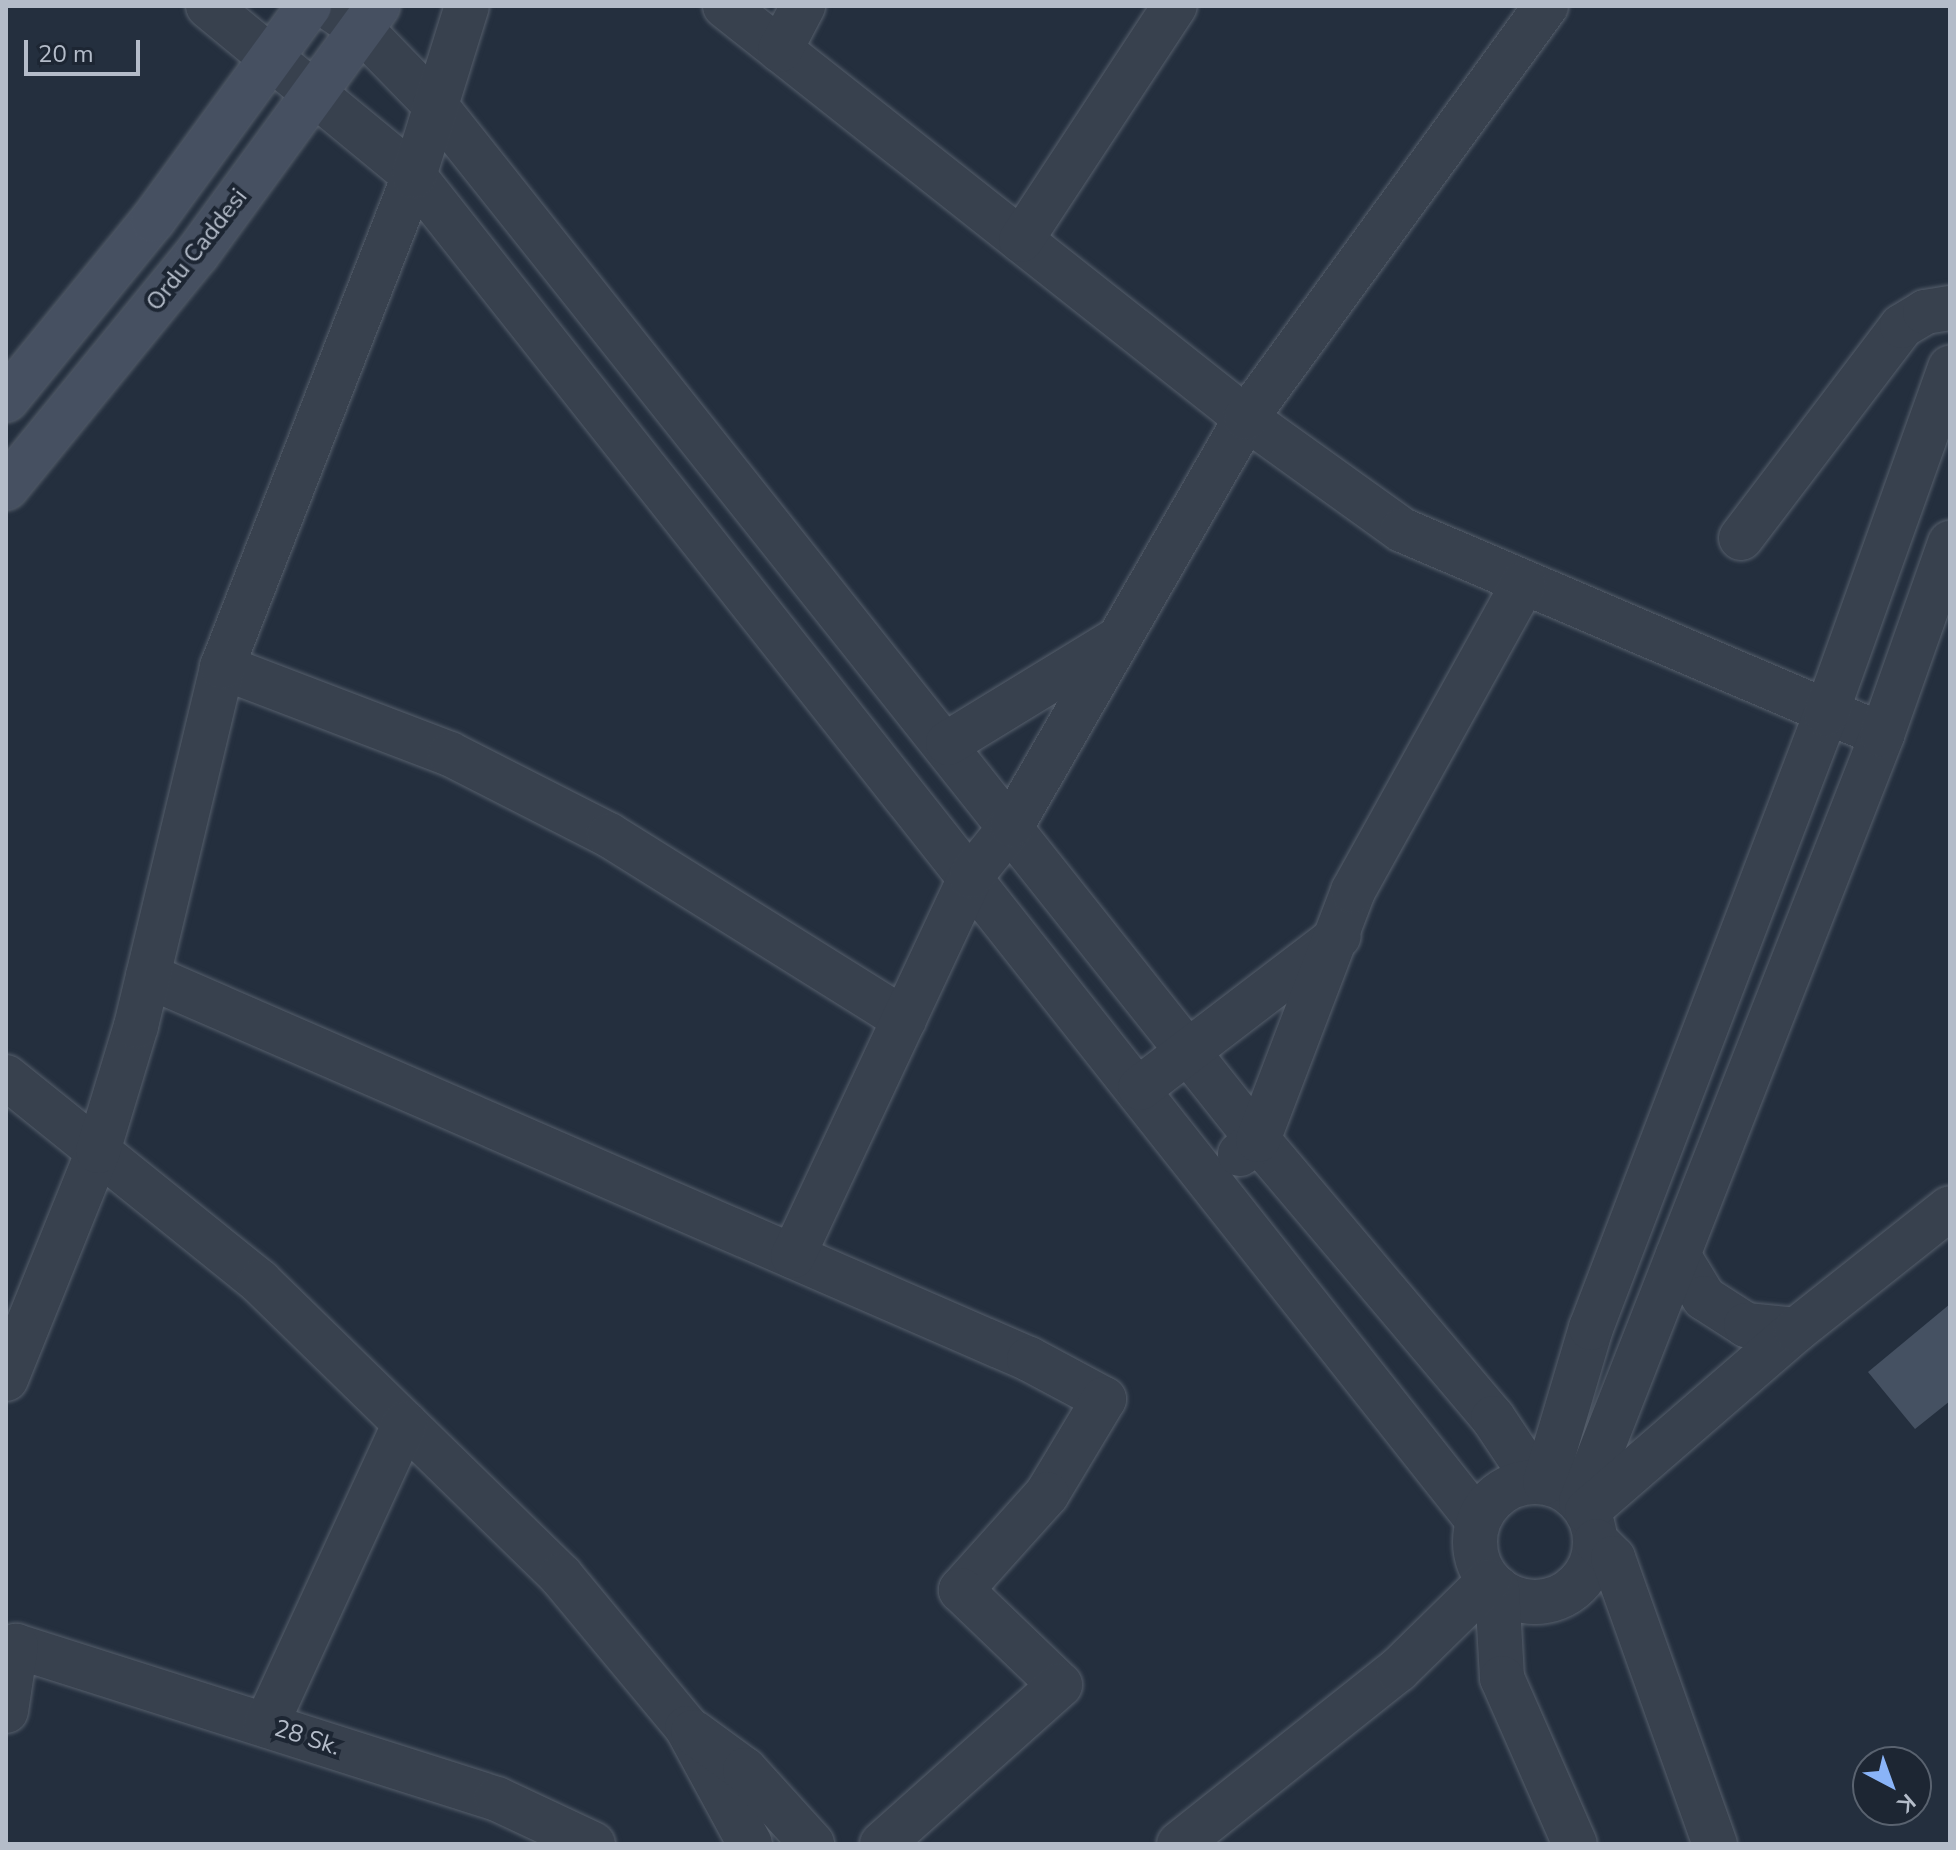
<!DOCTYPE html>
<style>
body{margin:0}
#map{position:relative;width:1956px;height:1850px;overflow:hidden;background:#242f3e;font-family:"Nunito Sans",sans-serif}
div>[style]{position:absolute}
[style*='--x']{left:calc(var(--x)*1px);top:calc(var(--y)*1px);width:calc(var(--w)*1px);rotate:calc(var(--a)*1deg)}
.building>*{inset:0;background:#455162}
.roads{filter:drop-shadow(0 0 2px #565f6c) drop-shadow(0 0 2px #565f6c)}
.minor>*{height:44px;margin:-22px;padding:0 22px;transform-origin:22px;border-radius:22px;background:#38414e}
.minor>.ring{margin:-22px;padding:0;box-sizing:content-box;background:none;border:44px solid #38414e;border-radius:50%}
.secondary>*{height:44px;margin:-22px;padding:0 22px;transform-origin:22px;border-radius:22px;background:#465061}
span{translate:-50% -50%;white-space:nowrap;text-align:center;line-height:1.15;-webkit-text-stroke:8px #1d2633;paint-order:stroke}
.street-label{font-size:24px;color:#b4bcc9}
.frame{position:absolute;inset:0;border:8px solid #b4bcc9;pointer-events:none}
.north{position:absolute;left:1852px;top:1746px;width:80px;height:80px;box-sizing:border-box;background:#1d2633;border:2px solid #59626f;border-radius:50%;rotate:139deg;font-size:22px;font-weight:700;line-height:32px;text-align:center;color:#b4bcc9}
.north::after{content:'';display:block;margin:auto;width:28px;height:36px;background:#8ab4f8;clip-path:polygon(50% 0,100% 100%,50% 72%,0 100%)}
.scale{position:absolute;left:24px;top:40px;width:116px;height:36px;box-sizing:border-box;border:4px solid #b4bcc9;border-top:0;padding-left:10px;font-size:24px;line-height:28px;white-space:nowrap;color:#b4bcc9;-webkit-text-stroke:6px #1d2633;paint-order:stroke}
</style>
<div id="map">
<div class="building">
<i style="clip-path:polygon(1950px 1304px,1950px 1401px,1915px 1429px,1868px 1372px)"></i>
</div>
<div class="roads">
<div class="minor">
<i style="--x:208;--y:6;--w:267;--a:39.5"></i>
<i style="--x:414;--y:176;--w:1715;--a:51.65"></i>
<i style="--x:327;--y:6;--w:41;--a:34.1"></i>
<i style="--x:361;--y:29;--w:106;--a:45.8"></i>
<i style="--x:435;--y:105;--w:1322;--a:51.51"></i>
<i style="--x:1258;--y:1140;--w:364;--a:49.8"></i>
<i style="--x:1493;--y:1418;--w:76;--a:56.3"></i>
<i style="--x:725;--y:6;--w:664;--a:38.34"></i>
<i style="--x:1246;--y:418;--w:192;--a:35.7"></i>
<i style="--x:1402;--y:530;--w:522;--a:23.13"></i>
<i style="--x:780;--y:50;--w:50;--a:-62.4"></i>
<i style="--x:1021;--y:240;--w:280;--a:-56.7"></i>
<i style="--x:1741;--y:538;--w:266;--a:-52.8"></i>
<i style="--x:1902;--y:326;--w:27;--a:-31"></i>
<i style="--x:1925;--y:312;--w:25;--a:-9"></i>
<i style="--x:222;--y:667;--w:244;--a:20.9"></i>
<i style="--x:450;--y:754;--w:178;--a:27"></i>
<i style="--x:609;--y:835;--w:348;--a:32"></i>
<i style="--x:948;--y:743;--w:198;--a:-31.4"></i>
<i style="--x:148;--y:976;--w:961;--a:23.5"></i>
<i style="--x:1029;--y:1359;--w:85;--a:28.1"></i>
<i style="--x:1104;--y:1399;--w:111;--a:121"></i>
<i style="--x:1047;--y:1494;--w:129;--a:131.9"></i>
<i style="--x:961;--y:1590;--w:137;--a:43.8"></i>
<i style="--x:1060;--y:1685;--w:239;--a:138.2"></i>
<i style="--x:6;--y:1077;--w:326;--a:38.9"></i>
<i style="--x:260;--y:1282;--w:421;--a:44.3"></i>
<i style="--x:561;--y:1576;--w:197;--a:50.3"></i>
<i style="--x:687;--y:1728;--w:132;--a:61.5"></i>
<i style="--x:1140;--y:1088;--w:250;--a:-37.4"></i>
<i style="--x:1240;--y:1154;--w:23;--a:-38"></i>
<i style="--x:1258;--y:1140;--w:267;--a:-69.1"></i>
<i style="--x:1353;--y:891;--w:352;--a:-61"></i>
<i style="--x:1678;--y:1255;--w:50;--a:58.8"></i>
<i style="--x:1704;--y:1298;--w:50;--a:32.7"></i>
<i style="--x:1746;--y:1325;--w:50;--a:5.7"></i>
<i style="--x:793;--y:1256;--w:420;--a:-64.9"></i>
<i style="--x:971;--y:876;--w:65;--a:-51.2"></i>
<i style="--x:1012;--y:825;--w:469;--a:-60.1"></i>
<i style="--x:1246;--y:418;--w:510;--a:-53.94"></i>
<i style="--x:6;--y:1379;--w:246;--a:-68"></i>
<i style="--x:98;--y:1151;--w:131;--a:-73.1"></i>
<i style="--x:136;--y:1026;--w:369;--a:-76.5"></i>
<i style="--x:222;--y:667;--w:527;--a:-68.64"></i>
<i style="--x:414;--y:176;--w:178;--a:-72.7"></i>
<i class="ring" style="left:1475px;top:1482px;width:76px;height:76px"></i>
<i style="--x:1545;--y:1482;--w:161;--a:-73.4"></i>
<i style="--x:1591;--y:1328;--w:657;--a:-69.06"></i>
<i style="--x:1826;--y:714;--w:368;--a:-70.3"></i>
<i style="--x:1581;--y:1502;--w:824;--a:-68.57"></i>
<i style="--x:1882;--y:735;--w:204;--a:-70.5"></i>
<i style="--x:1587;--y:1511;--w:276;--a:-40.9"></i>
<i style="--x:1796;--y:1330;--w:196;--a:-38.4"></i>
<i style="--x:1596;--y:1541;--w:24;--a:45"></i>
<i style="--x:1613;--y:1558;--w:304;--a:70.4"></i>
<i style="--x:1497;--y:1588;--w:90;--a:86.8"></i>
<i style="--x:1502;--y:1678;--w:181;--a:66.3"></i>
<i style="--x:16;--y:1646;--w:505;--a:17.65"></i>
<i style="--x:497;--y:1799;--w:106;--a:25.1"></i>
<i style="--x:6;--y:1711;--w:66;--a:-81.3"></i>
<i style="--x:266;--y:1725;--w:332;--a:-65.3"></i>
<i style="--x:693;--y:1732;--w:64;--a:36.2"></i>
<i style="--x:745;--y:1770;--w:100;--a:47.8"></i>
<i style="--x:1179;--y:1844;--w:280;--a:-38.5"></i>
<i style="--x:1398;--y:1670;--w:127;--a:-44.4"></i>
</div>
<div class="secondary">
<i style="--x:6;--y:400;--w:232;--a:-50.8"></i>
<i style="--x:153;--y:220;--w:265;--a:-53.9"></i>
<i style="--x:6;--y:488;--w:302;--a:-50.8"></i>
<i style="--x:197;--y:254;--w:307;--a:-53.9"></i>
</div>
</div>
<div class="street-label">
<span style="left:197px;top:250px;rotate:-52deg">Ordu Caddesi</span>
<span style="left:307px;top:1738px;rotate:18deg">28 Sk.</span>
</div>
<div class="frame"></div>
<div class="north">K</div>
<div class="scale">20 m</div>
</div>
